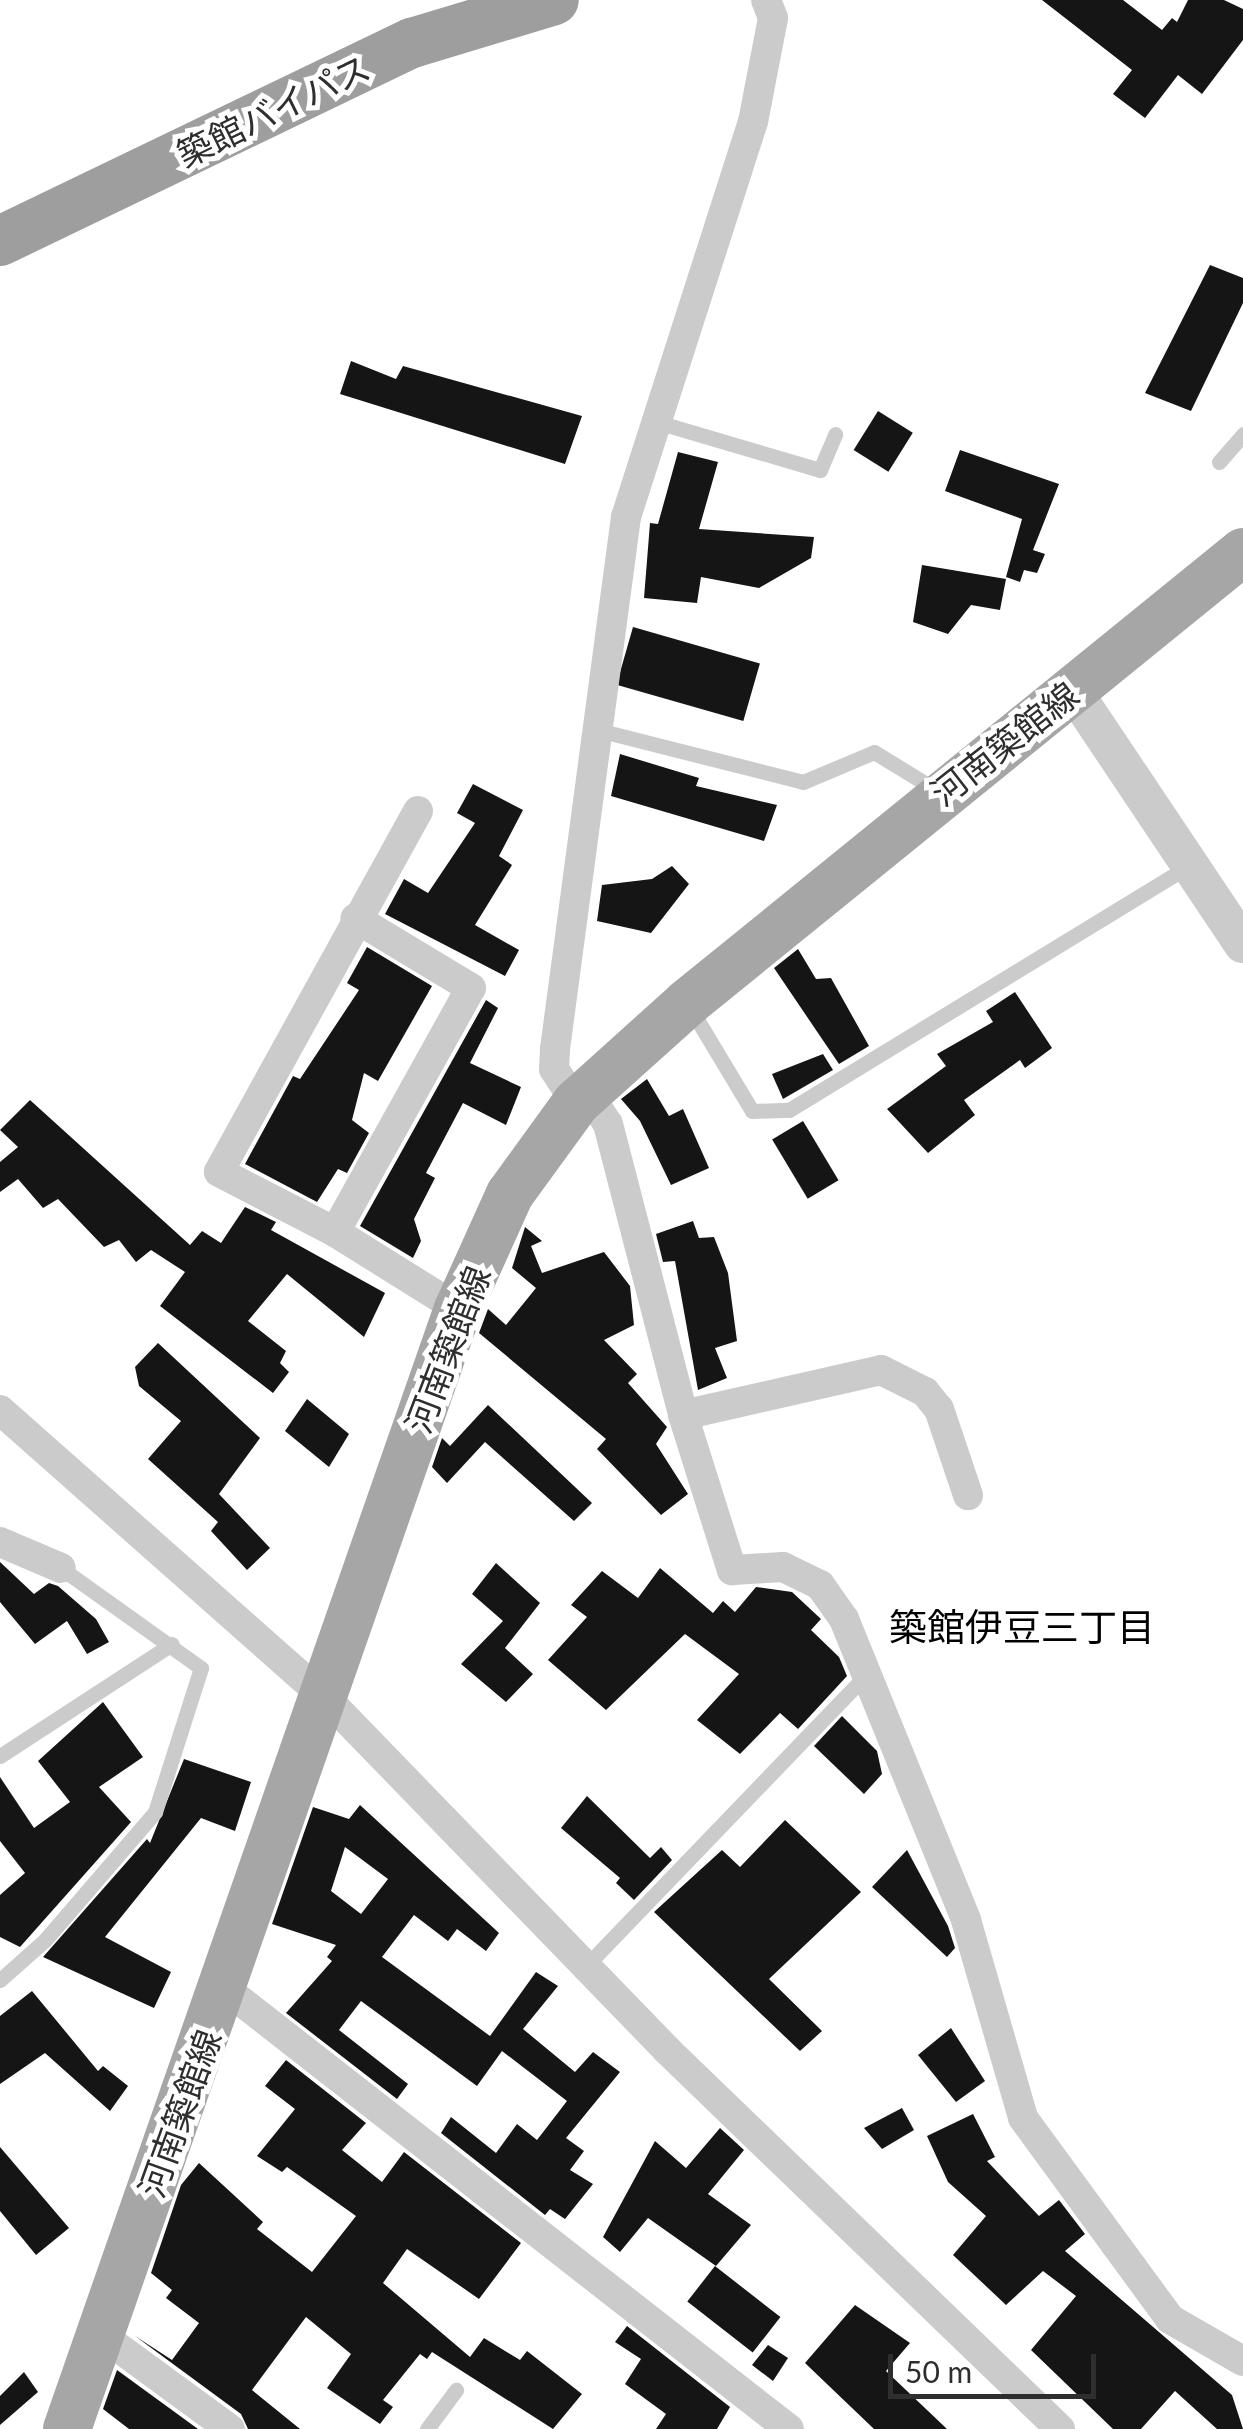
<!DOCTYPE html>
<meta charset="utf-8">
<style>
body{margin:0}
#map{position:relative;width:1243px;height:2429px;overflow:hidden;background:#fff;font-family:Lato,"Noto Sans JP",sans-serif}
div>[style]{position:absolute}
[style*='--x']{left:calc(var(--x)*1px);top:calc(var(--y)*1px);width:calc(var(--w)*1px);rotate:calc(var(--a)*1deg)}
.building>*{inset:0;background:#151515;transform-origin:0 0}
.service>*{height:15px;margin:-7.5px;padding:0 7.5px;transform-origin:7.5px;border-radius:7.5px;background:#cbcbcb}
.minor>*{height:30px;margin:-15px;padding:0 15px;transform-origin:15px;border-radius:15px;background:#cbcbcb}
.tertiary>*{height:38px;margin:-19px;padding:0 19px;transform-origin:19px;border-radius:19px;background:#cbcbcb}
.primary>*{height:48px;margin:-24px;padding:0 24px;transform-origin:24px;border-radius:24px;background:#a6a6a6}
.trunk>*{height:50px;margin:-25px;padding:0 25px;transform-origin:25px;border-radius:25px;background:#9e9e9e}
span{translate:-50% -50%;white-space:nowrap;text-align:center;line-height:1.15;-webkit-text-stroke:10px #fff;paint-order:stroke}
.street-label{font-size:35px;color:#2e2e2e}
.neighbourhood-label{font-size:38px;color:#000}
.scale{position:absolute;left:888px;top:2354px;width:208px;height:45px;box-sizing:border-box;border:5px solid #2e2e2e;border-top:0;padding-left:12px;font-size:30px;line-height:35px;white-space:nowrap;color:#2e2e2e;-webkit-text-stroke:8px #fff;paint-order:stroke}
</style>
<div id="map">
<div class="building">
<i style="clip-path:polygon(1042px 0,1123px 0,1162px 30px,1172px 18px,1177px 22px,1188px 0,1224px 0,1243px 9px,1243px 40px,1202px 94px,1178px 75px,1145px 118px,1113px 94px,1132px 70px)"></i>
<i style="clip-path:polygon(1210px 265px,1243px 278px,1243px 303px,1191px 411px,1145px 393px)"></i>
<i style="clip-path:polygon(351px 361px,396px 379px,403px 366px,582px 416px,565px 464px,340px 394px)"></i>
<i style="left:878px;top:411px;width:41px;height:46px;rotate:32deg"></i>
<i style="clip-path:polygon(960px 450px,1059px 484px,1033px 550px,1045px 554px,1037px 573px,1024px 570px,1020px 582px,1006px 577px,1022px 519px,945px 491px)"></i>
<i style="clip-path:polygon(678px 452px,718px 462px,699px 529px,814px 537px,811px 558px,759px 588px,701px 577px,697px 603px,644px 598px,650px 523px,658px 524px)"></i>
<i style="clip-path:polygon(922px 565px,1006px 579px,1000px 610px,971px 605px,948px 634px,913px 622px)"></i>
<i style="left:633px;top:627px;width:132px;height:60px;rotate:16deg"></i>
<i style="clip-path:polygon(620px 754px,699px 778px,696px 786px,777px 805px,764px 841px,611px 796px)"></i>
<i style="clip-path:polygon(473px 784px,523px 810px,499px 856px,512px 865px,475px 925px,519px 950px,505px 976px,385px 914px,404px 879px,428px 893px,475px 823px,457px 813px)"></i>
<i style="clip-path:polygon(672px 866px,689px 884px,651px 933px,597px 921px,602px 885px,652px 879px)"></i>
<i style="clip-path:polygon(367px 947px,432px 986px,378px 1081px,364px 1073px,352px 1120px,369px 1133px,347px 1173px,338px 1169px,317px 1202px,245px 1164px,293px 1076px,300px 1079px,359px 990px,347px 983px)"></i>
<i style="clip-path:polygon(798px 949px,816px 979px,831px 978px,869px 1046px,839px 1064px,774px 968px)"></i>
<i style="clip-path:polygon(1015px 992px,1052px 1048px,1025px 1068px,1020px 1060px,964px 1100px,975px 1115px,928px 1153px,887px 1109px,946px 1066px,937px 1054px,993px 1022px,986px 1011px)"></i>
<i style="clip-path:polygon(486px 1000px,498px 1008px,470px 1063px,521px 1087px,506px 1125px,463px 1103px,426px 1173px,435px 1178px,414px 1219px,421px 1241px,413px 1258px,360px 1226px)"></i>
<i style="clip-path:polygon(823px 1054px,833px 1070px,783px 1099px,772px 1074px)"></i>
<i style="clip-path:polygon(647px 1079px,669px 1116px,683px 1109px,709px 1168px,671px 1185px,640px 1121px,621px 1099px)"></i>
<i style="clip-path:polygon(30px 1100px,190px 1245px,202px 1231px,221px 1243px,245px 1207px,276px 1222px,271px 1230px,385px 1293px,364px 1337px,287px 1274px,248px 1321px,286px 1351px,280px 1363px,289px 1372px,273px 1393px,160px 1306px,185px 1272px,151px 1250px,136px 1262px,119px 1240px,104px 1247px,58px 1199px,43px 1208px,18px 1179px,0 1192px,0 1162px,18px 1147px,0 1130px)"></i>
<i style="left:803px;top:1121px;width:69px;height:36px;rotate:59deg"></i>
<i style="clip-path:polygon(693px 1221px,699px 1238px,714px 1237px,728px 1273px,737px 1341px,715px 1348px,727px 1378px,698px 1390px,675px 1261px,663px 1262px,656px 1234px)"></i>
<i style="clip-path:polygon(525px 1227px,542px 1241px,531px 1246px,542px 1273px,604px 1252px,630px 1286px,634px 1325px,604px 1340px,637px 1374px,628px 1383px,667px 1427px,656px 1444px,688px 1494px,661px 1515px,597px 1449px,606px 1439px,479px 1333px,488px 1309px,506px 1325px,536px 1288px,512px 1268px)"></i>
<i style="clip-path:polygon(158px 1343px,260px 1438px,219px 1494px,270px 1548px,247px 1570px,211px 1531px,218px 1522px,148px 1459px,181px 1421px,139px 1386px,135px 1367px)"></i>
<i style="clip-path:polygon(307px 1399px,349px 1434px,329px 1467px,285px 1431px)"></i>
<i style="clip-path:polygon(488px 1405px,592px 1503px,574px 1521px,485px 1442px,447px 1483px,432px 1467px,442px 1438px,450px 1446px)"></i>
<i style="clip-path:polygon(0 1562px,34px 1594px,49px 1583px,58px 1586px,96px 1619px,109px 1642px,87px 1654px,67px 1621px,35px 1644px,0 1602px)"></i>
<i style="clip-path:polygon(496px 1563px,540px 1603px,505px 1648px,533px 1674px,506px 1702px,461px 1664px,503px 1621px,472px 1594px)"></i>
<i style="clip-path:polygon(660px 1568px,713px 1613px,723px 1601px,735px 1612px,756px 1587px,792px 1592px,821px 1619px,811px 1630px,839px 1657px,847px 1676px,798px 1729px,780px 1713px,740px 1754px,697px 1720px,739px 1674px,685px 1634px,606px 1710px,548px 1660px,587px 1617px,571px 1605px,602px 1571px,638px 1598px)"></i>
<i style="clip-path:polygon(103px 1702px,143px 1757px,99px 1787px,131px 1822px,20px 1947px,0 1937px,0 1895px,25px 1873px,0 1841px,0 1777px,34px 1828px,70px 1802px,38px 1761px)"></i>
<i style="clip-path:polygon(842px 1716px,877px 1751px,882px 1774px,864px 1794px,814px 1746px)"></i>
<i style="clip-path:polygon(184px 1759px,251px 1782px,235px 1831px,201px 1818px,105px 1937px,171px 1972px,154px 2008px,43px 1957px,147px 1839px,150px 1843px)"></i>
<i style="clip-path:polygon(587px 1796px,650px 1858px,661px 1847px,672px 1860px,634px 1900px,616px 1883px,620px 1878px,561px 1828px)"></i>
<i style="clip-path:polygon(evenodd,360px 1805px,499px 1933px,486px 1951px,457px 1929px,448px 1941px,414px 1915px,382px 1957px,490px 2036px,536px 1972px,558px 1986px,523px 2029px,575px 2072px,593px 2052px,620px 2072px,566px 2138px,584px 2151px,570px 2170px,593px 2184px,565px 2219px,550px 2209px,545px 2215px,441px 2133px,451px 2117px,496px 2153px,517px 2124px,537px 2140px,567px 2101px,502px 2051px,477px 2086px,361px 2001px,339px 2030px,408px 2084px,397px 2099px,286px 2013px,332px 1961px,327px 1957px,336px 1945px,272px 1924px,313px 1807px,349px 1819px,360px 1805px,345px 1847px,388px 1879px,361px 1914px,331px 1891px,345px 1847px)"></i>
<i style="clip-path:polygon(785px 1820px,861px 1892px,769px 1979px,822px 2031px,800px 2051px,654px 1912px,722px 1850px,740px 1867px)"></i>
<i style="clip-path:polygon(907px 1850px,948px 1926px,955px 1948px,947px 1957px,872px 1887px)"></i>
<i style="clip-path:polygon(32px 1991px,98px 2071px,103px 2066px,128px 2086px,110px 2111px,45px 2053px,0 2084px,0 2016px)"></i>
<i style="clip-path:polygon(951px 2028px,985px 2081px,956px 2102px,918px 2055px)"></i>
<i style="clip-path:polygon(286px 2060px,366px 2123px,342px 2150px,382px 2182px,404px 2152px,521px 2243px,479px 2299px,407px 2249px,383px 2283px,470px 2357px,484px 2338px,520px 2360px,527px 2351px,582px 2394px,553px 2429px,432px 2352px,427px 2359px,420px 2354px,383px 2400px,393px 2407px,380px 2424px,327px 2388px,351px 2354px,306px 2317px,252px 2390px,300px 2429px,248px 2429px,241px 2414px,135px 2336px,172px 2360px,199px 2323px,166px 2298px,172px 2290px,151px 2273px,181px 2185px,199px 2163px,263px 2222px,257px 2229px,312px 2272px,356px 2216px,287px 2167px,282px 2172px,257px 2156px,295px 2109px,265px 2086px)"></i>
<i style="clip-path:polygon(902px 2108px,914px 2130px,882px 2149px,864px 2128px)"></i>
<i style="clip-path:polygon(973px 2114px,995px 2157px,987px 2161px,1039px 2216px,1059px 2200px,1085px 2234px,1065px 2251px,1232px 2395px,1243px 2429px,1217px 2429px,1175px 2391px,1141px 2429px,1113px 2429px,1031px 2350px,1076px 2296px,1043px 2271px,1006px 2305px,953px 2255px,986px 2216px,948px 2182px,927px 2136px)"></i>
<i style="clip-path:polygon(720px 2128px,744px 2150px,708px 2194px,751px 2225px,716px 2266px,648px 2218px,620px 2252px,603px 2237px,655px 2141px,686px 2168px)"></i>
<i style="clip-path:polygon(0 2147px,69px 2228px,36px 2255px,0 2211px)"></i>
<i style="left:715px;top:2266px;width:83px;height:45px;rotate:38deg"></i>
<i style="clip-path:polygon(855px 2305px,910px 2343px,886px 2371px,947px 2429px,874px 2429px,805px 2363px)"></i>
<i style="clip-path:polygon(627px 2326px,730px 2407px,717px 2429px,656px 2429px,666px 2414px,625px 2384px,641px 2359px,615px 2342px)"></i>
<i style="clip-path:polygon(768px 2345px,788px 2358px,773px 2381px,752px 2365px)"></i>
<i style="clip-path:polygon(117px 2370px,198px 2429px,129px 2429px,103px 2409px)"></i>
<i style="clip-path:polygon(24px 2372px,38px 2392px,0 2425px,0 2396px)"></i>
</div>
<div class="service">
<i style="--x:657;--y:422;--w:170;--a:16.4"></i>
<i style="--x:820;--y:470;--w:39;--a:-67"></i>
<i style="--x:1219;--y:462;--w:37;--a:-49"></i>
<i style="--x:598;--y:730;--w:211;--a:14.2"></i>
<i style="--x:803;--y:782;--w:77;--a:-22.9"></i>
<i style="--x:874;--y:752;--w:75;--a:31.4"></i>
<i style="--x:689;--y:1006;--w:122;--a:59"></i>
<i style="--x:752;--y:1111;--w:37;--a:-2"></i>
<i style="--x:789;--y:1110;--w:468;--a:-31.4"></i>
<i style="--x:0;--y:1756;--w:205;--a:-33.1"></i>
<i style="--x:586;--y:1966;--w:404;--a:-46.1"></i>
<i style="--x:0;--y:1980;--w:60;--a:-41.6"></i>
<i style="--x:45;--y:1940;--w:169;--a:-49.3"></i>
<i style="--x:155;--y:1812;--w:151;--a:-72.3"></i>
<i style="--x:201;--y:1668;--w:172;--a:-144.5"></i>
<i style="--x:427;--y:2429;--w:49;--a:-53.4"></i>
</div>
<div class="minor">
<i style="--x:418;--y:811;--w:412;--a:118.9"></i>
<i style="--x:219;--y:1172;--w:131;--a:27.3"></i>
<i style="--x:335;--y:1232;--w:145;--a:32"></i>
<i style="--x:587;--y:1092;--w:38;--a:57"></i>
<i style="--x:608;--y:1124;--w:301;--a:75.5"></i>
<i style="--x:683;--y:1415;--w:163;--a:72.5"></i>
<i style="--x:732;--y:1570;--w:51;--a:-3.4"></i>
<i style="--x:783;--y:1567;--w:41;--a:25.9"></i>
<i style="--x:820;--y:1585;--w:42;--a:54.8"></i>
<i style="--x:844;--y:1619;--w:325;--a:67.9"></i>
<i style="--x:966;--y:1920;--w:206;--a:73.9"></i>
<i style="--x:1023;--y:2118;--w:249;--a:53.8"></i>
<i style="--x:1170;--y:2319;--w:84;--a:29.9"></i>
<i style="--x:576;--y:1103;--w:40;--a:-122.9"></i>
<i style="--x:554;--y:1069;--w:20;--a:-87"></i>
<i style="--x:555;--y:1049;--w:537;--a:-82.4"></i>
<i style="--x:626;--y:517;--w:415;--a:-72.2"></i>
<i style="--x:753;--y:122;--w:106;--a:-79.1"></i>
<i style="--x:773;--y:18;--w:19;--a:-111"></i>
<i style="--x:335;--y:1232;--w:279;--a:-60.9"></i>
<i style="--x:471;--y:988;--w:135;--a:-148.9"></i>
<i style="--x:0;--y:1410;--w:435;--a:41.5"></i>
<i style="--x:326;--y:1698;--w:490;--a:45.9"></i>
<i style="--x:667;--y:2050;--w:546;--a:43.96"></i>
<i style="--x:683;--y:1415;--w:203;--a:-12.8"></i>
<i style="--x:881;--y:1370;--w:49;--a:26.6"></i>
<i style="--x:925;--y:1392;--w:22;--a:51"></i>
<i style="--x:939;--y:1409;--w:91;--a:71.4"></i>
<i style="--x:0;--y:1542;--w:66;--a:23.1"></i>
<i style="--x:223;--y:1987;--w:718;--a:37.99"></i>
<i style="--x:100;--y:2334;--w:161;--a:36.2"></i>
</div>
<div class="tertiary">
<i style="--x:1072;--y:689;--w:307;--a:56.2"></i>
</div>
<div class="primary">
<i style="--x:67;--y:2429;--w:1186;--a:-70.76"></i>
<i style="--x:458;--y:1309;--w:126;--a:-65.7"></i>
<i style="--x:510;--y:1194;--w:112;--a:-54"></i>
<i style="--x:576;--y:1103;--w:149;--a:-42"></i>
<i style="--x:687;--y:1003;--w:716;--a:-39.05"></i>
</div>
<div class="trunk">
<i style="--x:0;--y:241;--w:457;--a:-25.7"></i>
<i style="--x:412;--y:43;--w:148;--a:-16.8"></i>
</div>
<div class="street-label">
<span style="left:273px;top:110px;rotate:-26deg">築館バイパス</span>
<span style="left:1004px;top:743px;rotate:-38deg">河南築館線</span>
<span style="left:447px;top:1349px;rotate:-69deg">河南築館線</span>
<span style="left:179px;top:2113px;rotate:-70deg">河南築館線</span>
</div>
<div class="neighbourhood-label">
<span style="left:1022px;top:1627px">築館伊豆三丁目</span>
</div>
<div class="scale">50 m</div>
</div>
